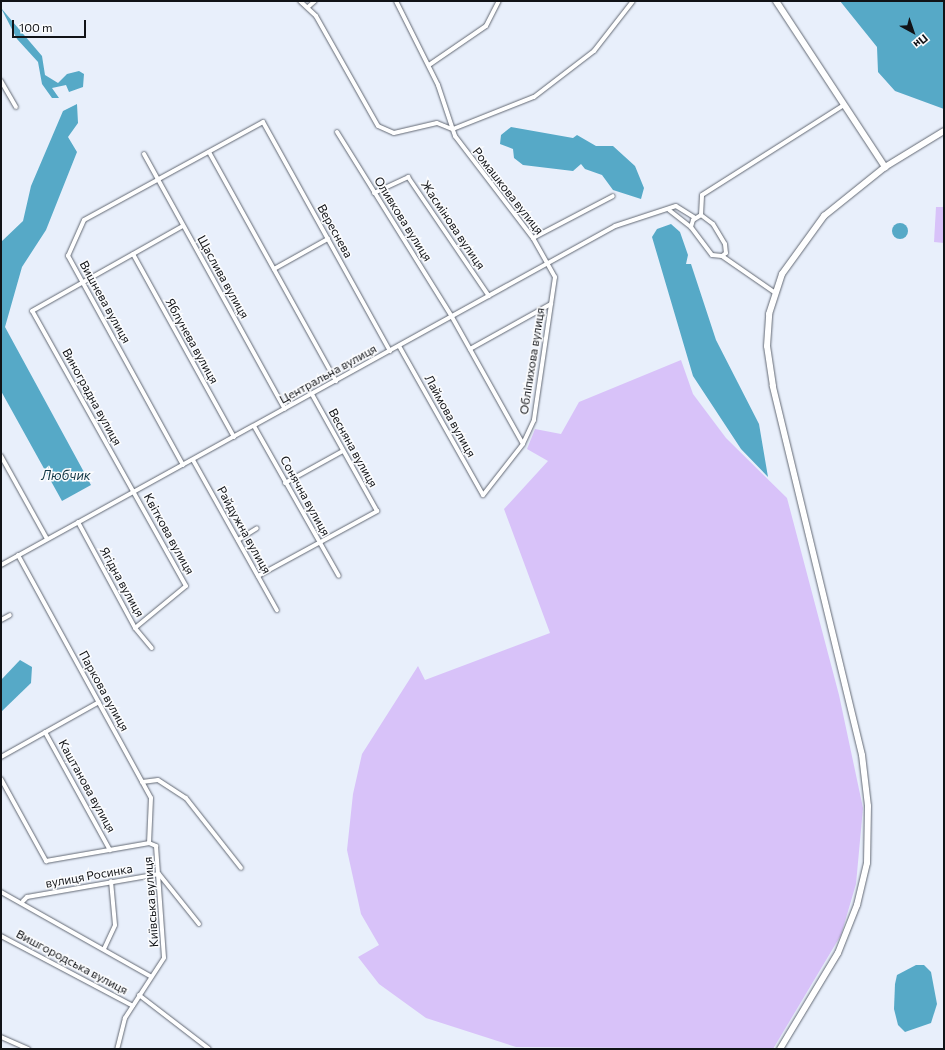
<!DOCTYPE html>
<meta charset="utf-8">
<style>
body{margin:0}
#map{position:relative;width:945px;height:1050px;overflow:hidden;background:#e8effb;font-family:Commissioner,sans-serif}
div>[style]{position:absolute}
[style*='--x']{left:calc(var(--x)*1px);top:calc(var(--y)*1px);width:calc(var(--w)*1px);rotate:calc(var(--a)*1deg)}
.green>*{inset:0;background:#d8c2f9}
.water>*{inset:0;background:#56a9c7}
.round{border-radius:50%}
.roads{filter:drop-shadow(0 0 1px #636974) drop-shadow(0 0 1px #636974)}
.street>*{height:4px;margin:-2px;padding:0 2px;transform-origin:2px;border-radius:2px;background:#fff}
.secondary>*{height:6px;margin:-3px;padding:0 3px;transform-origin:3px;border-radius:3px;background:#fff}
.primary>*{height:6px;margin:-3px;padding:0 3px;transform-origin:3px;border-radius:3px;background:#fff}
span{translate:-50% -50%;white-space:nowrap;text-align:center;line-height:1.15;-webkit-text-stroke:3px #fbfcfe;paint-order:stroke}
.street-label{font-size:12px;color:#111317}
.water-label{font-size:13px;color:#103644;font-style:italic}
.frame{position:absolute;inset:0;border:2px solid #111317;pointer-events:none}
.north{position:absolute;left:893px;top:12px;width:40px;height:40px;-webkit-text-stroke:3px #fbfcfe;paint-order:stroke;rotate:140deg;font-size:11px;font-weight:700;line-height:16px;text-align:center;color:#111317}
.north::after{content:'';display:block;margin:auto;width:14px;height:18px;background:#111317;clip-path:polygon(50% 0,100% 100%,50% 72%,0 100%)}
.scale{position:absolute;left:12px;top:20px;width:74px;height:18px;box-sizing:border-box;border:2px solid #111317;border-top:0;padding-left:5px;font-size:12px;line-height:14px;white-space:nowrap;color:#111317;-webkit-text-stroke:3px #fbfcfe;paint-order:stroke}
</style>
<div id="map">
<div class="green">
<i style="clip-path:polygon(936px 207px,944px 207px,944px 243px,934px 242px)"></i>
<i style="clip-path:polygon(681px 360px,693px 394px,726px 438px,787px 498px,839px 695px,863px 808px,856px 884px,841px 935px,773px 1049px,516px 1047px,426px 1018px,379px 984px,358px 957px,379px 945px,361px 914px,347px 850px,353px 794px,362px 754px,418px 666px,425px 680px,550px 633px,504px 509px,548px 461px,527px 449px,535px 429px,561px 434px,579px 402px)"></i>
</div>
<div class="water">
<i style="clip-path:polygon(840px 1px,944px 1px,944px 109px,895px 91px,878px 72px,877px 47px)"></i>
<i style="clip-path:polygon(1px 8px,42px 56px,45px 75px,58px 83px,67px 74px,79px 71px,84px 74px,83px 87px,69px 92px,66px 85px,52px 88px,59px 98px,52px 98px,42px 84px,38px 62px,17px 39px)"></i>
<i style="clip-path:polygon(77px 104px,78px 123px,68px 137px,77px 152px,46px 230px,22px 267px,5px 327px,91px 485px,62px 501px,1px 391px,1px 242px,23px 221px,31px 186px,63px 111px)"></i>
<i style="clip-path:polygon(511px 127px,573px 138px,577px 135px,596px 146px,613px 146px,635px 166px,644px 188px,641px 199px,613px 190px,602px 175px,585px 169px,581px 164px,573px 171px,523px 165px,514px 158px,513px 149px,500px 144px,501px 135px)"></i>
<i class="round" style="left:892px;top:223px;width:16px;height:16px"></i>
<i style="clip-path:polygon(671px 224px,680px 232px,688px 255px,686px 264px,691px 264px,716px 340px,759px 424px,768px 477px,741px 449px,693px 376px,652px 237px,657px 229px)"></i>
<i style="clip-path:polygon(20px 660px,32px 667px,31px 683px,1px 712px,1px 680px)"></i>
<i style="clip-path:polygon(916px 965px,924px 965px,931px 972px,937px 1004px,931px 1023px,905px 1032px,898px 1025px,894px 1009px,895px 984px,897px 975px)"></i>
</div>
<div class="roads">
<div class="street">
<i style="--x:300;--y:1;--w:22;--a:43"></i>
<i style="--x:316;--y:16;--w:126;--a:60.6"></i>
<i style="--x:378;--y:126;--w:17;--a:24"></i>
<i style="--x:394;--y:133;--w:44;--a:-13.1"></i>
<i style="--x:437;--y:123;--w:16;--a:22"></i>
<i style="--x:396;--y:1;--w:94;--a:63.4"></i>
<i style="--x:438;--y:85;--w:54;--a:71.6"></i>
<i style="--x:455;--y:136;--w:128;--a:52.6"></i>
<i style="--x:533;--y:238;--w:45;--a:60.6"></i>
<i style="--x:555;--y:277;--w:145;--a:98.4"></i>
<i style="--x:534;--y:420;--w:26;--a:115"></i>
<i style="--x:523;--y:444;--w:65;--a:128.1"></i>
<i style="--x:483;--y:495;--w:171;--a:-119.4"></i>
<i style="--x:308;--y:7;--w:9;--a:-41"></i>
<i style="--x:429;--y:65;--w:69;--a:-34.4"></i>
<i style="--x:486;--y:26;--w:28;--a:-63"></i>
<i style="--x:1;--y:81;--w:30;--a:60"></i>
<i style="--x:453;--y:129;--w:87;--a:-21.6"></i>
<i style="--x:534;--y:97;--w:76;--a:-37.5"></i>
<i style="--x:594;--y:51;--w:63;--a:-52"></i>
<i style="--x:337;--y:132;--w:218;--a:58.1"></i>
<i style="--x:452;--y:317;--w:145;--a:60.8"></i>
<i style="--x:209;--y:152;--w:262;--a:61"></i>
<i style="--x:144;--y:154;--w:291;--a:61.1"></i>
<i style="--x:374;--y:193;--w:38;--a:-25"></i>
<i style="--x:408;--y:177;--w:144;--a:55.8"></i>
<i style="--x:669;--y:210;--w:28;--a:38"></i>
<i style="--x:701;--y:215;--w:20;--a:-87"></i>
<i style="--x:702;--y:195;--w:168;--a:-32.4"></i>
<i style="--x:701;--y:215;--w:15;--a:37"></i>
<i style="--x:713;--y:224;--w:23;--a:59"></i>
<i style="--x:725;--y:244;--w:9;--a:84"></i>
<i style="--x:726;--y:253;--w:5;--a:143"></i>
<i style="--x:722;--y:256;--w:10;--a:-174"></i>
<i style="--x:712;--y:255;--w:35;--a:-127"></i>
<i style="--x:691;--y:227;--w:7;--a:-74"></i>
<i style="--x:693;--y:220;--w:9;--a:-32"></i>
<i style="--x:533;--y:238;--w:90;--a:-27.7"></i>
<i style="--x:133;--y:254;--w:209;--a:61.1"></i>
<i style="--x:722;--y:256;--w:63;--a:34.7"></i>
<i style="--x:274;--y:269;--w:62;--a:-29.1"></i>
<i style="--x:470;--y:349;--w:93;--a:-29.1"></i>
<i style="--x:254;--y:426;--w:172;--a:60.5"></i>
<i style="--x:1;--y:456;--w:95;--a:61"></i>
<i style="--x:193;--y:460;--w:172;--a:60.8"></i>
<i style="--x:183;--y:465;--w:239;--a:-118.8"></i>
<i style="--x:68;--y:256;--w:39;--a:-66"></i>
<i style="--x:84;--y:220;--w:83;--a:-28.7"></i>
<i style="--x:157;--y:180;--w:121;--a:-28.7"></i>
<i style="--x:263;--y:122;--w:262;--a:61"></i>
<i style="--x:285;--y:483;--w:66;--a:-28.9"></i>
<i style="--x:78;--y:522;--w:120;--a:61.7"></i>
<i style="--x:135;--y:628;--w:26;--a:50"></i>
<i style="--x:238;--y:540;--w:22;--a:-32"></i>
<i style="--x:18;--y:555;--w:277;--a:61.3"></i>
<i style="--x:151;--y:798;--w:45;--a:92.5"></i>
<i style="--x:1;--y:565;--w:701;--a:-28.9"></i>
<i style="--x:615;--y:226;--w:64;--a:-18.2"></i>
<i style="--x:676;--y:206;--w:22;--a:32"></i>
<i style="--x:258;--y:576;--w:136;--a:-28.6"></i>
<i style="--x:377;--y:511;--w:134;--a:-119.1"></i>
<i style="--x:1;--y:620;--w:10;--a:-29"></i>
<i style="--x:135;--y:628;--w:66;--a:-39.5"></i>
<i style="--x:186;--y:586;--w:315;--a:-119.2"></i>
<i style="--x:32;--y:311;--w:173;--a:-29.4"></i>
<i style="--x:45;--y:732;--w:135;--a:61.2"></i>
<i style="--x:1;--y:757;--w:112;--a:-29.3"></i>
<i style="--x:1;--y:779;--w:94;--a:61.2"></i>
<i style="--x:46;--y:861;--w:105;--a:-9.9"></i>
<i style="--x:149;--y:843;--w:8;--a:23"></i>
<i style="--x:156;--y:846;--w:112;--a:85.9"></i>
<i style="--x:164;--y:958;--w:72;--a:123"></i>
<i style="--x:125;--y:1018;--w:32;--a:104"></i>
<i style="--x:142;--y:782;--w:16;--a:-7"></i>
<i style="--x:158;--y:780;--w:33;--a:33"></i>
<i style="--x:186;--y:798;--w:89;--a:51.8"></i>
<i style="--x:1;--y:892;--w:171;--a:29.4"></i>
<i style="--x:23;--y:901;--w:6;--a:-45"></i>
<i style="--x:27;--y:897;--w:134;--a:-9.9"></i>
<i style="--x:159;--y:874;--w:64;--a:51.3"></i>
<i style="--x:1;--y:936;--w:149;--a:27.9"></i>
<i style="--x:104;--y:949;--w:26;--a:-65"></i>
<i style="--x:115;--y:925;--w:44;--a:-95.2"></i>
<i style="--x:139;--y:995;--w:88;--a:37.6"></i>
<i style="--x:1;--y:1037;--w:30;--a:24"></i>
</div>
<div class="secondary">
<i style="--x:776;--y:1;--w:199;--a:56.7"></i>
</div>
<div class="primary">
<i style="--x:780;--y:1049;--w:112;--a:-58.9"></i>
<i style="--x:838;--y:953;--w:52;--a:-68.4"></i>
<i style="--x:857;--y:905;--w:43;--a:-76.6"></i>
<i style="--x:867;--y:863;--w:57;--a:-89"></i>
<i style="--x:868;--y:806;--w:51;--a:-96.7"></i>
<i style="--x:862;--y:755;--w:380;--a:-103.6"></i>
<i style="--x:773;--y:386;--w:40;--a:-98.5"></i>
<i style="--x:767;--y:346;--w:32;--a:-86"></i>
<i style="--x:769;--y:314;--w:42;--a:-72"></i>
<i style="--x:782;--y:274;--w:72;--a:-54.1"></i>
<i style="--x:824;--y:216;--w:78;--a:-38.8"></i>
<i style="--x:885;--y:167;--w:69;--a:-31.4"></i>
</div>
</div>
<div class="street-label">
<span style="left:508px;top:191px;rotate:52deg">Ромашкова вулиця</span>
<span style="left:403px;top:219px;rotate:58deg">Оливкова вулиця</span>
<span style="left:453px;top:225px;rotate:56deg">Жасмінова вулиця</span>
<span style="left:335px;top:231px;rotate:61deg">Вереснева</span>
<span style="left:223px;top:277px;rotate:61deg">Щаслива вулиця</span>
<span style="left:105px;top:302px;rotate:61deg">Вишнева вулиця</span>
<span style="left:192px;top:341px;rotate:61deg">Яблунева вулиця</span>
<span style="left:532px;top:361px;rotate:-81deg">Обліпихова вулиця</span>
<span style="left:328px;top:374px;rotate:-29deg">Центральна вулиця</span>
<span style="left:92px;top:397px;rotate:61deg">Виноградна вулиця</span>
<span style="left:450px;top:416px;rotate:61deg">Лаймова вулиця</span>
<span style="left:353px;top:448px;rotate:61deg">Весняна вулиця</span>
<span style="left:305px;top:496px;rotate:61deg">Сонячна вулиця</span>
<span style="left:244px;top:530px;rotate:61deg">Райдужна вулиця</span>
<span style="left:169px;top:534px;rotate:61deg">Квіткова вулиця</span>
<span style="left:122px;top:582px;rotate:61deg">Ягідна вулиця</span>
<span style="left:104px;top:691px;rotate:61deg">Паркова вулиця</span>
<span style="left:87px;top:786px;rotate:61deg">Каштанова вулиця</span>
<span style="left:89px;top:876px;rotate:-10deg">вулиця Росинка</span>
<span style="left:151px;top:902px;rotate:-94deg">Київська вулиця</span>
<span style="left:72px;top:962px;rotate:28deg">Вишгородська вулиця</span>
</div>
<div class="water-label">
<span style="left:66px;top:475px">Любчик</span>
</div>
<div class="frame"></div>
<div class="north">Пн</div>
<div class="scale">100 m</div>
</div>
